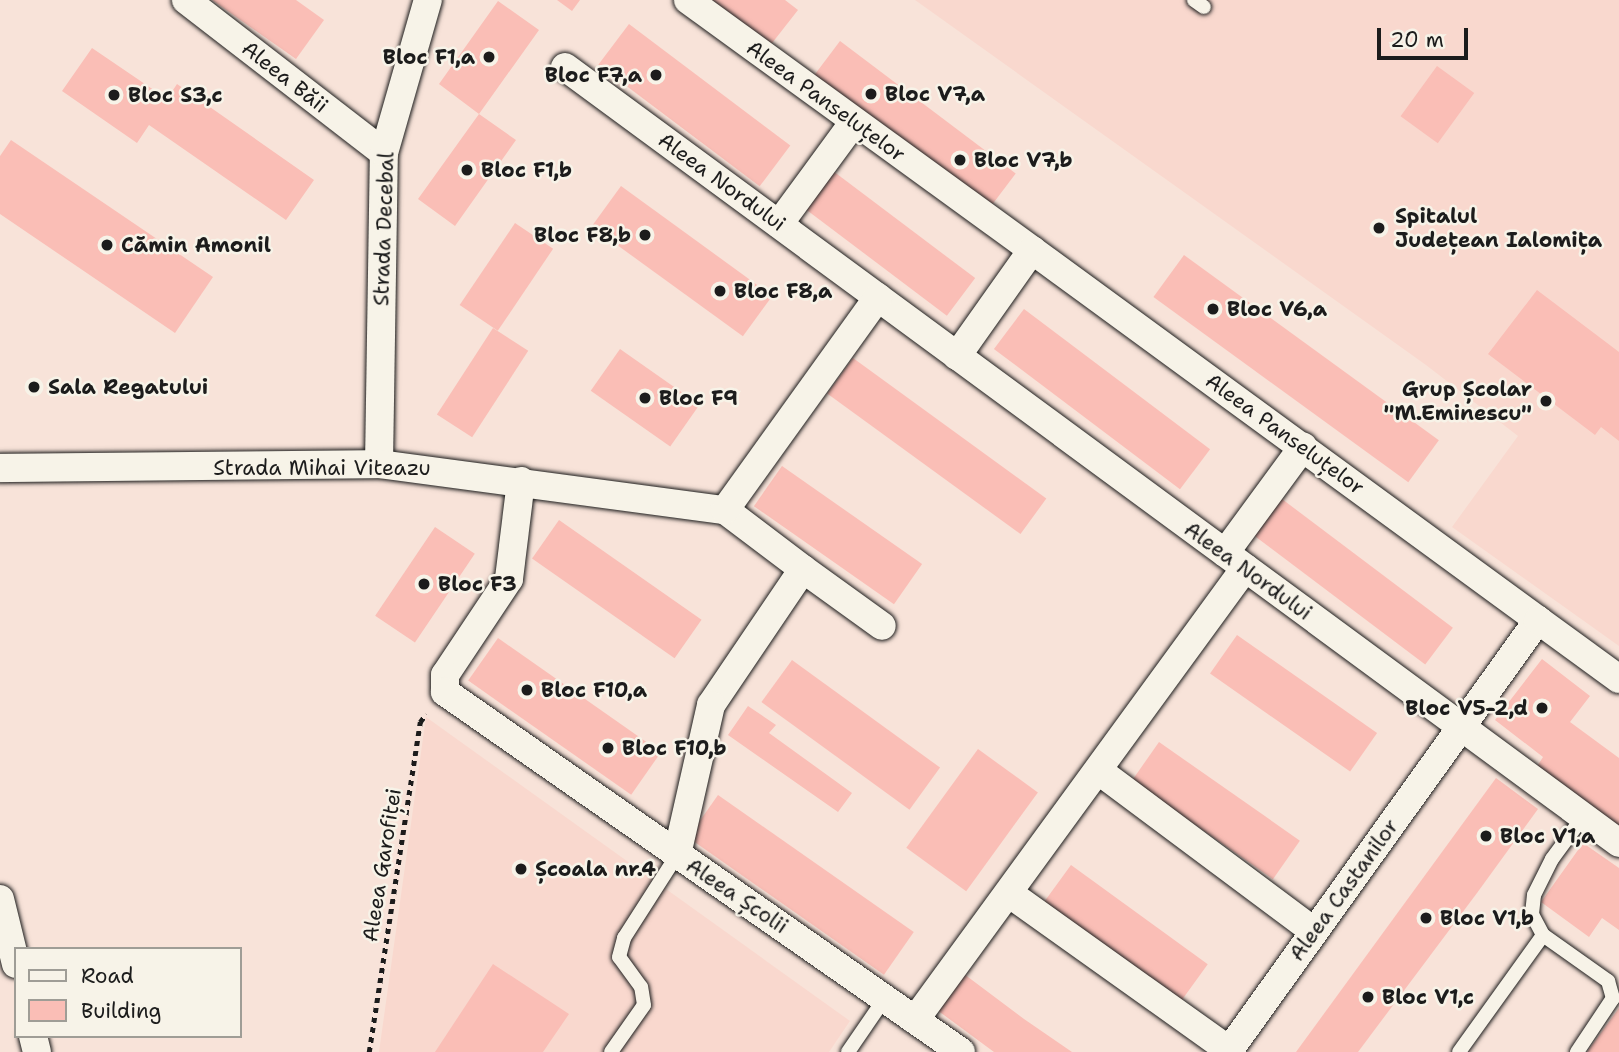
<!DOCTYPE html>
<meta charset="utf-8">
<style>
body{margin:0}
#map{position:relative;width:1619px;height:1052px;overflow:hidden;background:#f8e3d9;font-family:"Shantell Sans",sans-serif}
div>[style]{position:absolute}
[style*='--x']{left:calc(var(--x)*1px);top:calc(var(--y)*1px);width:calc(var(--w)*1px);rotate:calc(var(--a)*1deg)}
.built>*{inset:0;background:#f9d8ce}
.building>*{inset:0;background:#fabeb6;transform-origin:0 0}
.path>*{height:4.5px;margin-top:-2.25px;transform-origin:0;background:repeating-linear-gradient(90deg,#1c1c1c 0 5px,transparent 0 10px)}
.roads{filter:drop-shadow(0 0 2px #1c1c1c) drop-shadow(0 0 2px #1c1c1c)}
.lane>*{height:14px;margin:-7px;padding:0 7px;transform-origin:7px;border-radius:7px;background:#f7f3e8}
.street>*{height:28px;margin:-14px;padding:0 14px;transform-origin:14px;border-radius:14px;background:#f7f3e8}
.dots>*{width:19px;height:19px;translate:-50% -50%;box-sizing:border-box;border:4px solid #f7f3e8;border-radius:50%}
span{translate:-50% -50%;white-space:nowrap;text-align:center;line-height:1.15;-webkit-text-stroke:5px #f7f3e8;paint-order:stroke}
.poi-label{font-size:21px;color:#1c1c1c;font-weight:700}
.right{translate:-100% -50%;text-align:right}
.left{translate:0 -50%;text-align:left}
.street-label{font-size:21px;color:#1c1c1c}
.legend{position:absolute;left:14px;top:947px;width:228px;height:91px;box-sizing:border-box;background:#f7f3e8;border:2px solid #9f9d96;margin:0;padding:9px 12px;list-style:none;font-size:21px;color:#1c1c1c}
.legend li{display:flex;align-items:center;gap:14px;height:35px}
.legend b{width:35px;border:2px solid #9f9d96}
.scale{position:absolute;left:1377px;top:28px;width:91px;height:32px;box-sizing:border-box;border:4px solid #1c1c1c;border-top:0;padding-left:9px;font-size:21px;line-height:24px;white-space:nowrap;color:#1c1c1c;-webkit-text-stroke:5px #f7f3e8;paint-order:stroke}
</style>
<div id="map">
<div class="built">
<i style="clip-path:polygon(915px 0,1619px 0,1619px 646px,1452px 527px,1518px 436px,1426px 365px)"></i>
<i style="clip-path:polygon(426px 717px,850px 1021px,829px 1052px,379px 1052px)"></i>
</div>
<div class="building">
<i style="clip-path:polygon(212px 0,296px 0,324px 20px,296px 59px)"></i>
<i style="clip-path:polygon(557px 0,580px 0,572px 11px)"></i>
<i style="clip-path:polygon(709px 0,785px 0,798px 10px,769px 47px)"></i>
<i style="clip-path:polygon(498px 1px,539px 30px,479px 114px,516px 140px,455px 226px,418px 199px,479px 114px,439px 84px)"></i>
<i style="left:629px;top:24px;width:202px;height:51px;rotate:37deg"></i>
<i style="left:840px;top:41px;width:220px;height:49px;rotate:37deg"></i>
<i style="clip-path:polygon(92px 48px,167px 99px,177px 84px,314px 180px,286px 220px,149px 125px,137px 143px,62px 91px)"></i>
<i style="left:1437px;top:66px;width:46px;height:62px;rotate:36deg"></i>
<i style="clip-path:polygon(11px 140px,213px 277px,175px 333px,0 214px,0 156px)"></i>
<i style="left:833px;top:171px;width:178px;height:47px;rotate:37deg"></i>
<i style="left:621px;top:186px;width:187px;height:50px;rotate:36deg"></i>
<i style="left:515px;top:223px;width:46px;height:99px;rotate:34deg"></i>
<i style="left:1184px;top:255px;width:315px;height:52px;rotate:36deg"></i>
<i style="clip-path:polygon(1537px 290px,1619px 352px,1619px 441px,1601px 427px,1595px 435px,1488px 354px)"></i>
<i style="left:1024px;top:309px;width:233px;height:50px;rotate:37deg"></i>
<i style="left:493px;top:328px;width:42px;height:103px;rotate:33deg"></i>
<i style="left:620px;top:349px;width:97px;height:51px;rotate:35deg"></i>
<i style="left:853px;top:358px;width:239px;height:44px;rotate:36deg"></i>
<i style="left:782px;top:466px;width:171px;height:49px;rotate:35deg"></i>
<i style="left:1274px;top:493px;width:224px;height:46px;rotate:37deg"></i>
<i style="left:559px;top:520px;width:174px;height:47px;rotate:35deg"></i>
<i style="left:435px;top:527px;width:48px;height:107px;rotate:34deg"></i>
<i style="left:1237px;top:635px;width:171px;height:47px;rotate:35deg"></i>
<i style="left:498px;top:638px;width:199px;height:52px;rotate:35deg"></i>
<i style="clip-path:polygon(1542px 659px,1590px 696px,1570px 722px,1619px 758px,1619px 827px,1536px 768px,1543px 757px,1495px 720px)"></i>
<i style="left:792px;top:660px;width:183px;height:52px;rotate:36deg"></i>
<i style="clip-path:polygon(748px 706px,776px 725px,769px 733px,852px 793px,838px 812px,728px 735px)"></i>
<i style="left:1159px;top:742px;width:172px;height:47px;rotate:35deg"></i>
<i style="left:978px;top:749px;width:74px;height:122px;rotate:36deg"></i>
<i style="clip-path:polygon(1496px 778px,1538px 809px,1477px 893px,1358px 1052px,1296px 1052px)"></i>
<i style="left:718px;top:795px;width:239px;height:52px;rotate:35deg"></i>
<i style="clip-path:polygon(1583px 843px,1619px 868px,1619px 930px,1602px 918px,1589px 937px,1541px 902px)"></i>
<i style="left:1071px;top:865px;width:169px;height:48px;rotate:36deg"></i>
<i style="clip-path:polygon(493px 964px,569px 1014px,543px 1052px,435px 1052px)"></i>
<i style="clip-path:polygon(960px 971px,1024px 1019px,1072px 1052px,994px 1052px,933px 1007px)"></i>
<i style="clip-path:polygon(1619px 1008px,1619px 1052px,1587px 1052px)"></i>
</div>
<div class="path">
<i style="--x:369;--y:1052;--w:334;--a:-81.2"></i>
<i style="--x:420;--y:722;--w:10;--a:-53"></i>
</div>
<div class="roads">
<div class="lane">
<i style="--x:1194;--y:0;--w:12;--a:35"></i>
<i style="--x:1543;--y:935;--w:80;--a:35.3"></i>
<i style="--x:1608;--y:981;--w:18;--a:74"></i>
<i style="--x:1613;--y:998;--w:65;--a:123.7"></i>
<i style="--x:611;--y:1052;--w:57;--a:-54.9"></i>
<i style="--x:644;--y:1005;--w:18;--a:-99"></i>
<i style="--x:641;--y:987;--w:37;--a:-126"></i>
<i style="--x:619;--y:957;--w:20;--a:-75"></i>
<i style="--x:624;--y:938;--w:98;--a:-57.4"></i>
<i style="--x:848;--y:1052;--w:65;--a:-55.6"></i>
<i style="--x:1459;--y:1052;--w:144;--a:-54.3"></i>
<i style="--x:1543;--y:935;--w:24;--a:-118"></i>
<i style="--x:1532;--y:914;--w:19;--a:-84"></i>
<i style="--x:1534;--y:895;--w:40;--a:-63.4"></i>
<i style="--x:1552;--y:859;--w:52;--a:-53.6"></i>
</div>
<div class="street">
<i style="--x:186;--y:0;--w:250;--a:37.7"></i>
<i style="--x:688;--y:0;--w:425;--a:36"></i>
<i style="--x:1032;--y:250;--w:130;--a:125.3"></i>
<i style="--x:565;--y:67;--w:1309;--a:36.36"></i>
<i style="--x:779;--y:224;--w:127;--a:-53.7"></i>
<i style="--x:1032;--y:250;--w:627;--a:36.18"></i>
<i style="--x:1538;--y:620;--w:532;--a:125.66"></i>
<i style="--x:379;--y:464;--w:311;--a:-89.1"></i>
<i style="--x:384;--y:153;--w:159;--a:-74"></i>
<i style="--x:0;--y:468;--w:379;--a:-0.6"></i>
<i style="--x:379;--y:464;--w:349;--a:7.6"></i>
<i style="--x:725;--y:510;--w:98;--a:37.1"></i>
<i style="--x:803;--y:569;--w:164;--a:124.1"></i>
<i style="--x:711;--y:705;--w:154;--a:102.8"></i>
<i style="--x:521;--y:481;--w:99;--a:97"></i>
<i style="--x:509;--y:579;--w:115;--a:123.7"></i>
<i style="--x:445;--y:675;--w:17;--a:90"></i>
<i style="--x:445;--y:692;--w:629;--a:34.9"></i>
<i style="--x:725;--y:510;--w:262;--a:-54.3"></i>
<i style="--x:1225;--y:553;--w:132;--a:-53.7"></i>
<i style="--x:803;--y:569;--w:97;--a:35.8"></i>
<i style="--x:1538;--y:620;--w:100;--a:36.1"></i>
<i style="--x:1099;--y:771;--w:268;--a:36.7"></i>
<i style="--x:1010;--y:894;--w:269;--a:35.5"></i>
<i style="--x:0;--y:899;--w:67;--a:76.2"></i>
<i style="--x:915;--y:1020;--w:560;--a:-53.87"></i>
<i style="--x:33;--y:1036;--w:16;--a:76"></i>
</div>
</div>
<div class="dots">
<i style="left:489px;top:57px;background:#1c1c1c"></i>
<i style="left:656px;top:75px;background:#1c1c1c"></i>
<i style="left:871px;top:94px;background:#1c1c1c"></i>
<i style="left:114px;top:95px;background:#1c1c1c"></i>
<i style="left:960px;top:160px;background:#1c1c1c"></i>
<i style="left:467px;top:170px;background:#1c1c1c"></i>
<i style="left:1379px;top:228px;background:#1c1c1c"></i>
<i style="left:645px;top:235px;background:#1c1c1c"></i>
<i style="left:107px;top:245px;background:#1c1c1c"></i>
<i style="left:720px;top:291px;background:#1c1c1c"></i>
<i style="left:1213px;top:309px;background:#1c1c1c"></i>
<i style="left:34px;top:387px;background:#1c1c1c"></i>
<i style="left:645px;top:398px;background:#1c1c1c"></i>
<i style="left:1546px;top:401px;background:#1c1c1c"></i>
<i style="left:424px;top:584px;background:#1c1c1c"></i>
<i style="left:527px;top:690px;background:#1c1c1c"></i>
<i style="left:1542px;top:708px;background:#1c1c1c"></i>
<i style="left:608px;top:748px;background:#1c1c1c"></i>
<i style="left:1486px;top:836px;background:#1c1c1c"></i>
<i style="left:521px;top:869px;background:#1c1c1c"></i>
<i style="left:1426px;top:918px;background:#1c1c1c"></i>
<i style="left:1368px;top:997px;background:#1c1c1c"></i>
</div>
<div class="poi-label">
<span class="right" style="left:475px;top:57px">Bloc F1,a</span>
<span class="right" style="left:642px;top:75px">Bloc F7,a</span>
<span class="left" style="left:885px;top:94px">Bloc V7,a</span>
<span class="left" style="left:128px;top:95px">Bloc S3,c</span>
<span class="left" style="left:974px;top:160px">Bloc V7,b</span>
<span class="left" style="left:481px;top:170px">Bloc F1,b</span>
<span class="left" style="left:1395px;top:228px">Spitalul<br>Județean Ialomița</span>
<span class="right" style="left:631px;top:235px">Bloc F8,b</span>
<span class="left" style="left:121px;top:245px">Cămin Amonil</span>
<span class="left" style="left:734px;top:291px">Bloc F8,a</span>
<span class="left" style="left:1227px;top:309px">Bloc V6,a</span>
<span class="left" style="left:48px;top:387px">Sala Regatului</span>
<span class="right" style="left:1532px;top:401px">Grup Școlar<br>"M.Eminescu"</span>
<span class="left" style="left:659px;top:398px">Bloc F9</span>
<span class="left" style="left:438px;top:584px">Bloc F3</span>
<span class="left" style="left:541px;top:690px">Bloc F10,a</span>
<span class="right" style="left:1528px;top:708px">Bloc V5-2,d</span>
<span class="left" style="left:622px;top:748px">Bloc F10,b</span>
<span class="left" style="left:1500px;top:836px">Bloc V1,a</span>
<span class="left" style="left:535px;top:869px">Școala nr.4</span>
<span class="left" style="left:1440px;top:918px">Bloc V1,b</span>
<span class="left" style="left:1382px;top:997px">Bloc V1,c</span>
</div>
<div class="street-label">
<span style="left:285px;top:77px;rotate:38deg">Aleea Băii</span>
<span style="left:826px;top:101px;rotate:36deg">Aleea Panseluțelor</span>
<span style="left:722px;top:182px;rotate:36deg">Aleea Nordului</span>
<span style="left:384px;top:229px;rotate:-88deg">Strada Decebal</span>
<span style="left:1285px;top:434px;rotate:36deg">Aleea Panseluțelor</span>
<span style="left:322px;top:468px">Strada Mihai Viteazu</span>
<span style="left:1248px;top:571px;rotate:36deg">Aleea Nordului</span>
<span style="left:382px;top:865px;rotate:-81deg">Aleea Garofiței</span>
<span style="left:1344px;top:890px;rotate:-54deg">Aleea Castanilor</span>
<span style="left:737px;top:896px;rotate:34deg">Aleea Școlii</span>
</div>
<ul class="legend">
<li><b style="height:9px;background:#f7f3e8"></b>Road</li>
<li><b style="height:19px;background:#fabeb6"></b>Building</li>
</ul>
<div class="scale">20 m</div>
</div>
